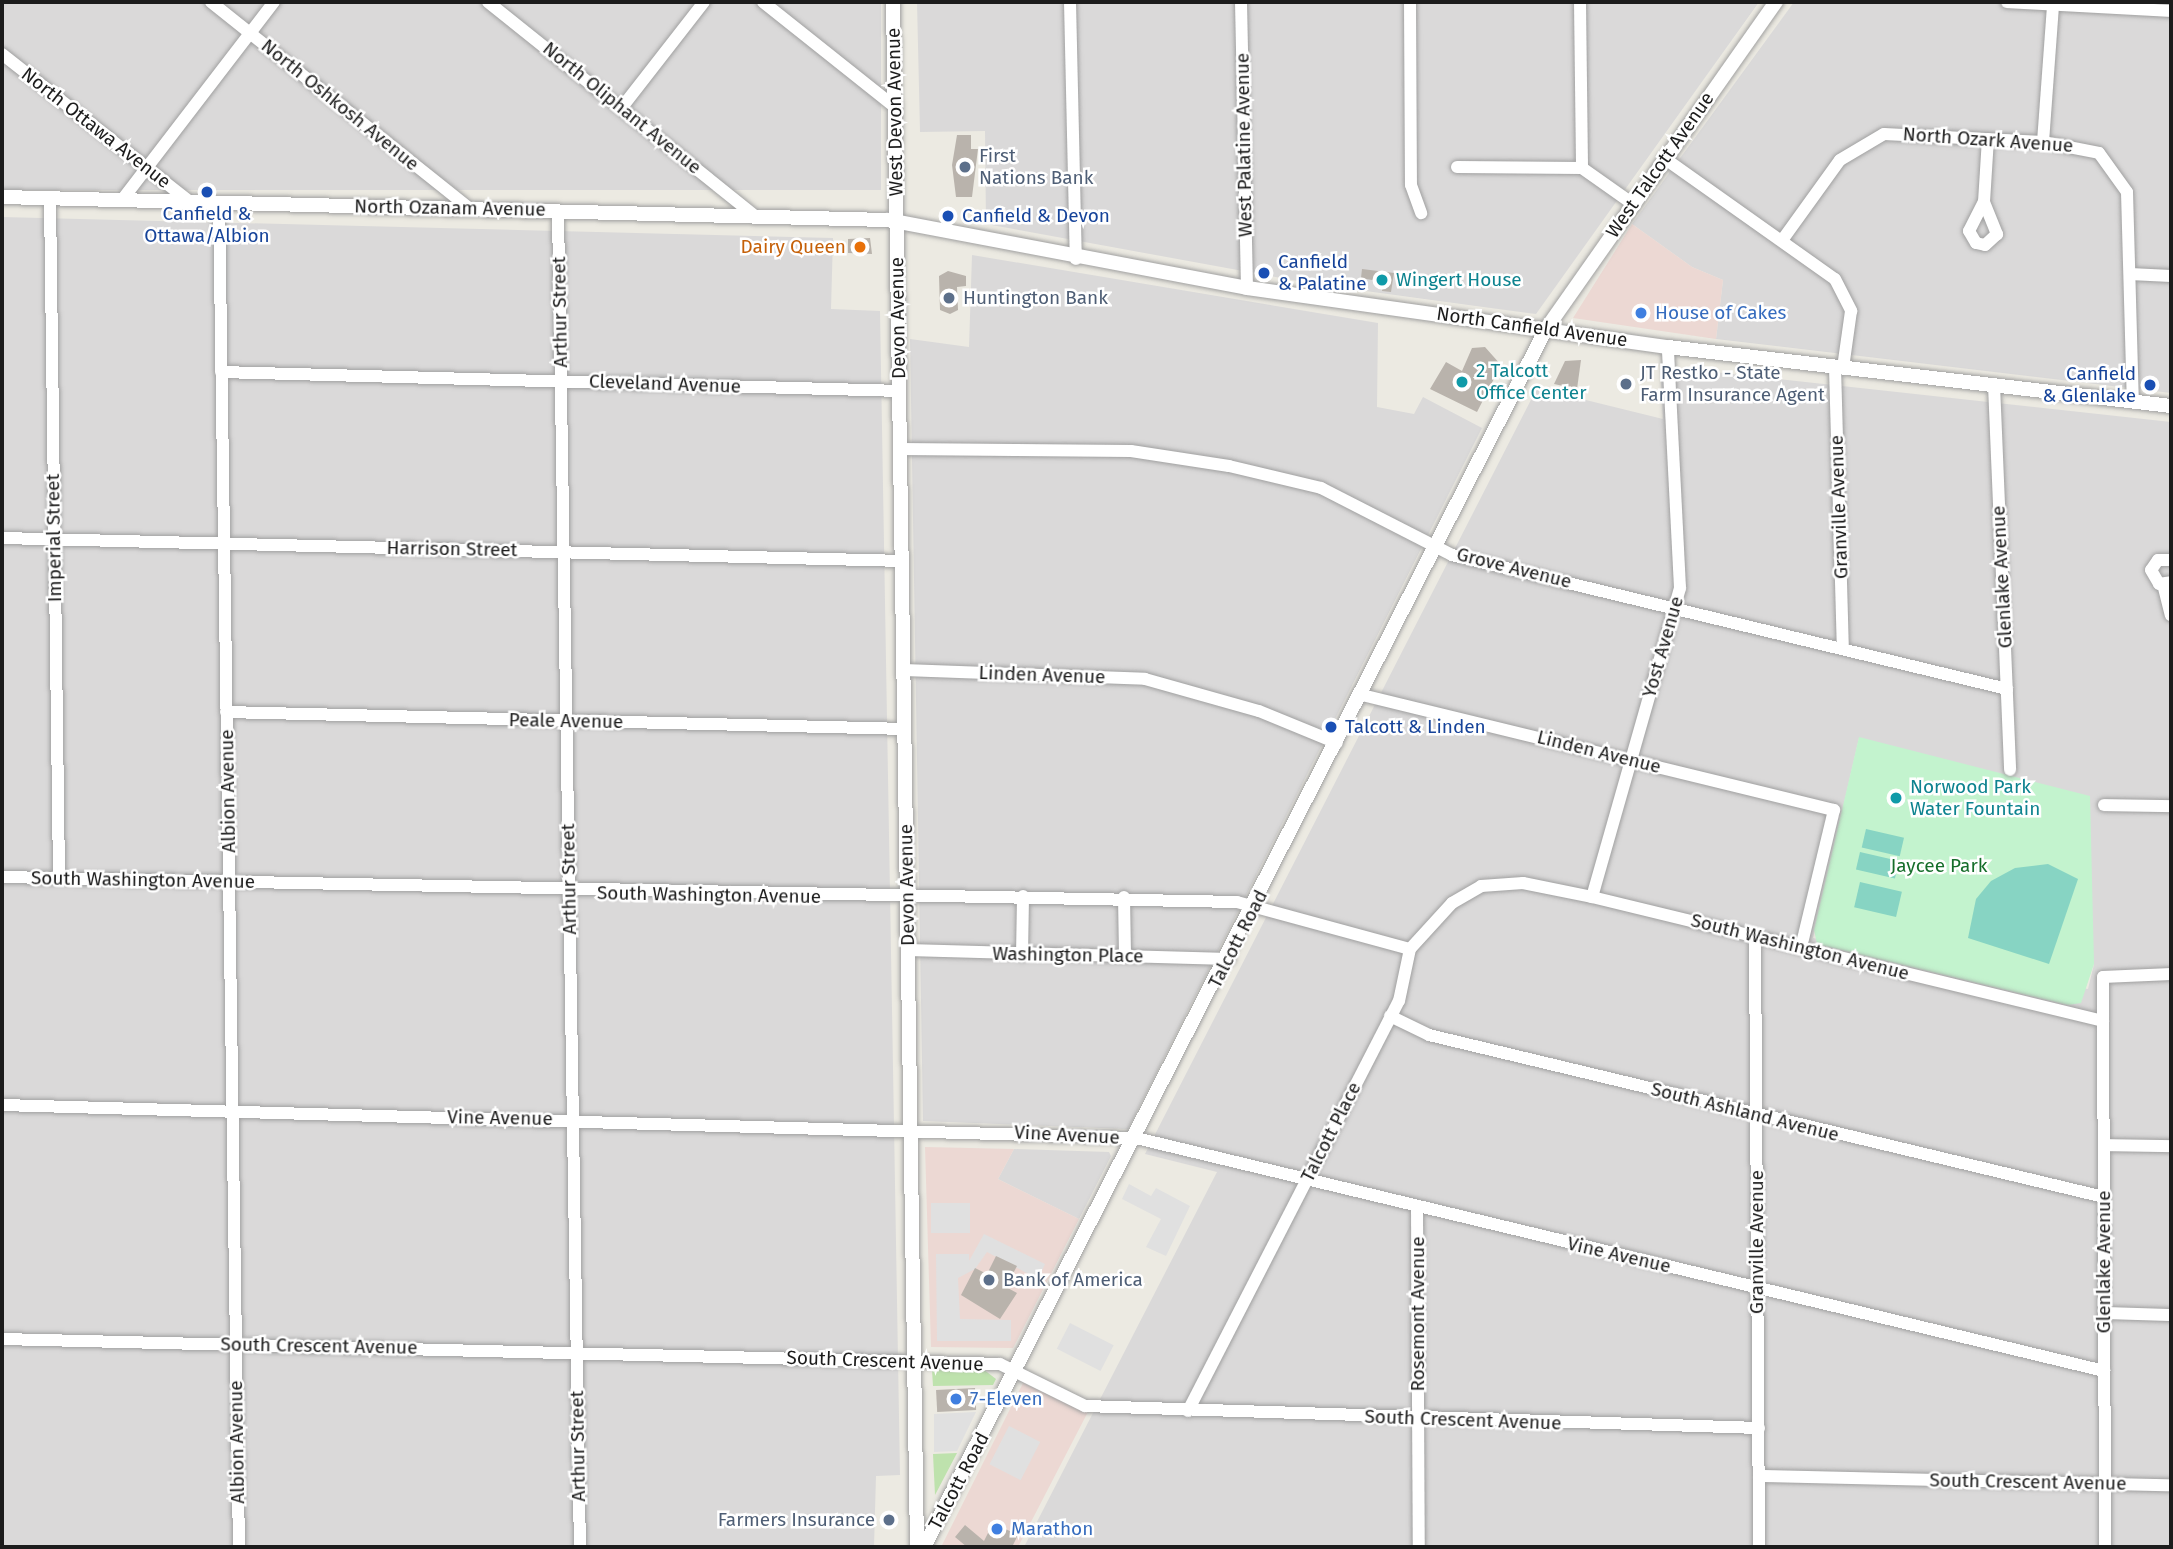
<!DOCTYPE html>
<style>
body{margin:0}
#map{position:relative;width:2173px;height:1549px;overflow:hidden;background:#eceae2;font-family:"Fira Sans",sans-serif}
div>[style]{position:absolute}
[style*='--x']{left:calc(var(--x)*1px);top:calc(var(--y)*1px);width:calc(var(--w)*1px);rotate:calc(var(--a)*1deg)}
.residential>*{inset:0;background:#dad9d9;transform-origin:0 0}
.commercial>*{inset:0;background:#ecd8d3}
.grass>*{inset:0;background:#bee2ad}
.park>*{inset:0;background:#c3f3ce}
.pitch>*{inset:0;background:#87d4c3;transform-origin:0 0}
.parking>*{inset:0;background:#e0e0e0;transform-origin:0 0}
.building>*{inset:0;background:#b9b3ac;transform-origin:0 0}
.roads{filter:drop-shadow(0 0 2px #a0a0a0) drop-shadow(0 0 2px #a0a0a0)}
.minor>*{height:12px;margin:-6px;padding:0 6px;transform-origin:6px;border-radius:6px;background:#fff}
.tertiary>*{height:14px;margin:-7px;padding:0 7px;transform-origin:7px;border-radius:7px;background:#fff}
.dots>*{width:19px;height:19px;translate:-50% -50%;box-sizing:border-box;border:4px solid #fff;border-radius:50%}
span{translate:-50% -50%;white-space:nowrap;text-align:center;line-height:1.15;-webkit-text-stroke:5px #fff;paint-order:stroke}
.street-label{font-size:19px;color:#1c1c1c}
.service-label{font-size:19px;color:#4e5e75}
.left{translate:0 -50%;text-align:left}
.right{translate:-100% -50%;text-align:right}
.transit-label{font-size:19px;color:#164399}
.food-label{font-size:19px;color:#c56008}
.culture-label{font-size:19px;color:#0d838f}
.shop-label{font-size:19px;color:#366cbe}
.park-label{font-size:19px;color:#166e2b}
.frame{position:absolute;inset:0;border:4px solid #1c1c1c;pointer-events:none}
</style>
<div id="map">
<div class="residential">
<i style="left:2px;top:2px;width:879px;height:188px"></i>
<i style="clip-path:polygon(917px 2px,1759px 2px,1536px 314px,1314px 284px,986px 224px,985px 131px,920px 132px)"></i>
<i style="clip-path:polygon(1794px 2px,2171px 2px,2171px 393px,1716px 339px,1723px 280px,1692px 267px,1632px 224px)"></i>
<i style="clip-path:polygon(2px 217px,833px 238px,831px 309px,880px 311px,900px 1475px,876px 1476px,874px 1547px,2px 1547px)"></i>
<i style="clip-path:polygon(972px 255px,1378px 323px,1377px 407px,1414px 414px,1423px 397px,1482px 428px,1128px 1129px,923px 1121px,910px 339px,969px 347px)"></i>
<i style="clip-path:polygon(evenodd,1660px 366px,2171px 422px,2171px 1547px,1024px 1547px,1217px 1172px,1145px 1154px,1537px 388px,1663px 419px,1660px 366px,1859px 738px,2094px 964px,2088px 989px,1813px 938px,1859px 738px)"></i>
<i style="clip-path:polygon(1014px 1149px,1109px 1152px,1111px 1156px,1079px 1219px,998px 1179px)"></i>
</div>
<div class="commercial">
<i style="clip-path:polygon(1632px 224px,1692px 267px,1723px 280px,1716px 339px,1573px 318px)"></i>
<i style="clip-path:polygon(925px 1147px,1014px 1149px,998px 1179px,1079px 1219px,1013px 1348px,931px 1347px)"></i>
<i style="clip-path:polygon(1023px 1383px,1072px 1406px,1090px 1408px,1018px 1547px,941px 1547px)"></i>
</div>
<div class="grass">
<i style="clip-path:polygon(983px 1369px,996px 1379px,993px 1385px,933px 1386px,932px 1370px)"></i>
<i style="clip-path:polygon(957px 1453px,935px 1495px,933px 1454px)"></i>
</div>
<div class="park">
<i style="clip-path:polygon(1859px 737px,2090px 796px,2094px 964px,2081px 1003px,2068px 1005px,1817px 944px,1814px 930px)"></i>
</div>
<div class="pitch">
<i style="left:1866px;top:829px;width:39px;height:19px;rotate:13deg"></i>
<i style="left:1860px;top:852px;width:40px;height:18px;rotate:13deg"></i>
<i style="clip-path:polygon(2048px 864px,2078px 879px,2049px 964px,1968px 938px,1976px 899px,1991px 881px,2015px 868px)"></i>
<i style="left:1860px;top:882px;width:43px;height:26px;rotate:13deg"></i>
</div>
<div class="parking">
<i style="clip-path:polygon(1129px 1184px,1151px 1196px,1156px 1188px,1190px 1206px,1166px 1256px,1146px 1247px,1161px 1219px,1122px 1199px)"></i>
<i style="left:970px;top:1203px;width:30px;height:39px;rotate:90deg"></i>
<i style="clip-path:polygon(984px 1234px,1045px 1264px,1038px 1279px,987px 1252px,975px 1269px,958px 1278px,960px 1319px,1011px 1320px,1011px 1341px,937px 1341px,936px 1254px,969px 1254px,969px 1261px)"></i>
<i style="left:1070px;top:1323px;width:49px;height:29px;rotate:27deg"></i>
<i style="clip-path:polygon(976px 1412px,957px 1451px,934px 1452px,934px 1414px)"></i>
<i style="left:1009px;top:1426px;width:35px;height:43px;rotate:27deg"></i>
</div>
<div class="building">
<i style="clip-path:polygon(957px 135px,971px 135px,971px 149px,978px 149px,972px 197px,956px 197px,952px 165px)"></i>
<i style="clip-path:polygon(870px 238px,872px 254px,848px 253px,848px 239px)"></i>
<i style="clip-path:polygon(1362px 269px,1394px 273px,1391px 292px,1382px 291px,1383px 282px,1361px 278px)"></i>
<i style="clip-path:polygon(948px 271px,966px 276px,966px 286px,957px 287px,958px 310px,950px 314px,940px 310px,939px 276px)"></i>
<i style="clip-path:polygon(1485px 347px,1501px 365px,1477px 412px,1430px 389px,1446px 362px,1462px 371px,1472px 348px)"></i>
<i style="clip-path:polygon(1581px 360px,1577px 389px,1554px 384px,1565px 361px)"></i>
<i style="clip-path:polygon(996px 1256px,1017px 1266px,1006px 1287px,1017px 1293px,1000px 1319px,961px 1295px,975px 1268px,987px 1274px)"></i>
<i style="left:975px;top:1388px;width:22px;height:39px;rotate:87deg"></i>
<i style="clip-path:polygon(993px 1523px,1018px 1535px,1012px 1547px,967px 1547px,955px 1537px,965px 1525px,984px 1541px)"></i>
</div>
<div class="roads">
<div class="minor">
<i style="--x:211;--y:2;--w:332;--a:38.6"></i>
<i style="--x:488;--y:2;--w:342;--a:38.7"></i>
<i style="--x:763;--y:2;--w:169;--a:38.5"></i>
<i style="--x:1070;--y:2;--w:257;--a:88.7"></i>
<i style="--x:1241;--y:2;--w:286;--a:88.8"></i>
<i style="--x:1410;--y:2;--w:183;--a:89.7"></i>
<i style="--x:1411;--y:185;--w:30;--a:70"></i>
<i style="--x:1580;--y:2;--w:166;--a:89.3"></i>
<i style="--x:2007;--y:2;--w:164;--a:3.1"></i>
<i style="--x:2;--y:54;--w:239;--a:38.2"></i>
<i style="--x:623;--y:106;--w:132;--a:-52.1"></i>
<i style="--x:2043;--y:142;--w:137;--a:-85.8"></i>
<i style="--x:1664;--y:158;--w:209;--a:35.3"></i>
<i style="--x:1835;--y:279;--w:36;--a:63"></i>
<i style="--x:1851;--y:311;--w:58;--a:98"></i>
<i style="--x:1457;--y:167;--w:125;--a:0.5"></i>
<i style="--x:1582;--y:168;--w:62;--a:35.2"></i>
<i style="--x:50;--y:198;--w:680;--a:89.24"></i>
<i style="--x:122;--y:200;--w:250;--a:-52.5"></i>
<i style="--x:219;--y:202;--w:1345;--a:89.15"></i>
<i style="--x:1984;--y:202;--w:35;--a:68"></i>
<i style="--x:1997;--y:234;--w:16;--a:137"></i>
<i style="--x:1985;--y:245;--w:9;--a:-167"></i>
<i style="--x:1976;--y:243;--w:14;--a:-120"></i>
<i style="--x:1969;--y:231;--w:33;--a:-63"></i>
<i style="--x:1984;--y:202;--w:63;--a:-86.4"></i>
<i style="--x:558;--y:211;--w:1336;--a:89.06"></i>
<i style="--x:1783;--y:239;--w:97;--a:-54.2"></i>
<i style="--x:1840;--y:160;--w:51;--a:-30.6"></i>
<i style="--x:1884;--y:134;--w:159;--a:2.9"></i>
<i style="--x:2043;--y:142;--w:57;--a:11.1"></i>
<i style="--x:2099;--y:153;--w:48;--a:54.3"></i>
<i style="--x:2127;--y:192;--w:210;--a:88.4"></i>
<i style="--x:2130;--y:274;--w:41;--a:2.8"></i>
<i style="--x:1835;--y:367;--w:280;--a:88.4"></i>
<i style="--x:221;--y:372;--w:679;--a:1.6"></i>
<i style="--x:1994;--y:385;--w:385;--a:87.6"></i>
<i style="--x:900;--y:449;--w:231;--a:0.5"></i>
<i style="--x:1131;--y:451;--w:99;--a:8.7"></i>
<i style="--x:1229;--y:466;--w:95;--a:13.4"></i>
<i style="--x:1321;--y:488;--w:147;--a:27.1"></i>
<i style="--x:1452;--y:555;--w:571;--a:13.57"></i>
<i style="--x:2;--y:538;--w:900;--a:1.46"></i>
<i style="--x:2171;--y:560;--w:13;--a:180"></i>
<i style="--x:2158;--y:560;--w:12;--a:125"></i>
<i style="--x:2151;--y:570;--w:16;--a:60"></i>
<i style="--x:2159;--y:584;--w:12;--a:-9"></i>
<i style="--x:2163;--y:584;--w:32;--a:76"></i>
<i style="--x:904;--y:670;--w:241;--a:2.1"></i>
<i style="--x:1145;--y:679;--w:118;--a:15.7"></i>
<i style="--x:1259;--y:711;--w:84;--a:22.3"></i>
<i style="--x:1362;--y:695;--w:486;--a:13.7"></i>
<i style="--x:1834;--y:810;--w:141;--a:103.5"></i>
<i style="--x:226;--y:712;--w:679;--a:1.43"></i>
<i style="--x:2104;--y:805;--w:67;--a:0.9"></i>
<i style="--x:2;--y:877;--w:1235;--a:1.16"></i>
<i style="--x:1237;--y:902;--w:179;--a:15.2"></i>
<i style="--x:1124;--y:897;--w:59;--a:89"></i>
<i style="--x:1592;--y:897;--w:321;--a:-74.1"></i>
<i style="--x:1680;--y:588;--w:241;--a:-92.9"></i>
<i style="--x:1755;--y:937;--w:610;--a:89.62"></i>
<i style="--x:908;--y:950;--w:321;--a:1.6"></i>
<i style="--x:1022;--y:955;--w:59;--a:-89"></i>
<i style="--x:1390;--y:1016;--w:43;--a:26"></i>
<i style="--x:1429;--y:1035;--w:694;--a:13.5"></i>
<i style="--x:2;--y:1105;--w:1134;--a:1.67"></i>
<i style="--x:1136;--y:1138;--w:996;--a:13.53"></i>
<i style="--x:2104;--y:1145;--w:67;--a:0.9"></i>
<i style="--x:1417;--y:1208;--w:339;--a:89.7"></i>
<i style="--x:2104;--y:1313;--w:67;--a:1.7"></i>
<i style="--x:2;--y:1339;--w:998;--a:1.43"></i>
<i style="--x:1000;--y:1364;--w:95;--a:26.3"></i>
<i style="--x:1085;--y:1406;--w:674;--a:1.87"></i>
<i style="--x:1188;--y:1411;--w:461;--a:-62.8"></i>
<i style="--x:1399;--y:1001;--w:53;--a:-78.1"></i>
<i style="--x:1410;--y:949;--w:62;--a:-47.6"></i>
<i style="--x:1452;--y:903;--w:34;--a:-30"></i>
<i style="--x:1481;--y:886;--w:42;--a:-4.1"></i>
<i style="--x:1523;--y:883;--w:70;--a:11.5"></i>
<i style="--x:1592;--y:897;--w:526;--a:13.64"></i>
<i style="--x:1759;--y:1476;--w:412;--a:1.3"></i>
<i style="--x:2105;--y:1547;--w:570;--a:-90.2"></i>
<i style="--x:2103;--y:977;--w:68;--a:-2.5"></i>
</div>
<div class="tertiary">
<i style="--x:893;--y:2;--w:1545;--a:89.11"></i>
<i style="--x:2;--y:197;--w:886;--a:1.49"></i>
<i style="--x:888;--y:220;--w:365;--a:10.7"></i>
<i style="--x:1247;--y:288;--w:425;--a:8"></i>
<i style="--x:1668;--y:347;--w:506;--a:6.69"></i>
<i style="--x:924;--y:1547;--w:1368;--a:-62.95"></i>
<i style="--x:1546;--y:329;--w:400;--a:-54.9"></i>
</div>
</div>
<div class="dots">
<i style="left:965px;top:167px;background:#5c6f8a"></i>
<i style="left:207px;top:192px;background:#1a4fb4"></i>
<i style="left:948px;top:216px;background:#1a4fb4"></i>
<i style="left:860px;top:247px;background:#e8710a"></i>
<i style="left:1264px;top:273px;background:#1a4fb4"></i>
<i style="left:1382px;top:280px;background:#0f9aa8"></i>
<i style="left:949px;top:298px;background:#5c6f8a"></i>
<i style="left:1641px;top:313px;background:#3f7fe0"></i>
<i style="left:1462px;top:382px;background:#0f9aa8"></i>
<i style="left:1626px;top:384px;background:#5c6f8a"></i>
<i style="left:2150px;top:385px;background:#1a4fb4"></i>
<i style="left:1331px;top:727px;background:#1a4fb4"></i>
<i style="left:1896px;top:798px;background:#0f9aa8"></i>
<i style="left:989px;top:1280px;background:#5c6f8a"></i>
<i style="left:956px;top:1399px;background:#3f7fe0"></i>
<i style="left:889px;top:1520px;background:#5c6f8a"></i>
<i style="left:997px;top:1529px;background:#3f7fe0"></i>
</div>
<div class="street-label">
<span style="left:340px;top:105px;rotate:39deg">North Oshkosh Avenue</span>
<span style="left:622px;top:108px;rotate:39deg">North Oliphant Avenue</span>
<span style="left:895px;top:112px;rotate:-91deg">West Devon Avenue</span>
<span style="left:96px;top:128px;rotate:38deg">North Ottawa Avenue</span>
<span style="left:1988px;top:140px;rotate:4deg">North Ozark Avenue</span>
<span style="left:1244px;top:145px;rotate:-91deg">West Palatine Avenue</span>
<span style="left:1660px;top:165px;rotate:-55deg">West Talcott Avenue</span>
<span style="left:450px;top:208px;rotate:1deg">North Ozanam Avenue</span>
<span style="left:560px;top:312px;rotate:-91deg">Arthur Street</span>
<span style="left:898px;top:318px;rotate:-91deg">Devon Avenue</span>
<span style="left:1532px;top:327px;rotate:8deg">North Canfield Avenue</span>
<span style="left:665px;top:384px;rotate:2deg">Cleveland Avenue</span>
<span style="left:1839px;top:507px;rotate:-92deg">Granville Avenue</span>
<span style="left:54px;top:538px;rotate:-91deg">Imperial Street</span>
<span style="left:452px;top:549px;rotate:1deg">Harrison Street</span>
<span style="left:1514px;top:568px;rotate:14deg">Grove Avenue</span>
<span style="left:2002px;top:577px;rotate:-93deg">Glenlake Avenue</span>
<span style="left:1663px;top:647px;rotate:-74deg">Yost Avenue</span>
<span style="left:1042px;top:675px;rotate:2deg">Linden Avenue</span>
<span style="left:566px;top:721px;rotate:1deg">Peale Avenue</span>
<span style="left:1599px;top:752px;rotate:14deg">Linden Avenue</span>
<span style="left:228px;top:791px;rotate:-91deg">Albion Avenue</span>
<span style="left:569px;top:879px;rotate:-91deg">Arthur Street</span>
<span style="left:143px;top:880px;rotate:1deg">South Washington Avenue</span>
<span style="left:907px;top:885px;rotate:-91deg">Devon Avenue</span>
<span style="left:709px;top:895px;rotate:1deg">South Washington Avenue</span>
<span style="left:1238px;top:939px;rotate:-63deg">Talcott Road</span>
<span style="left:1800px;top:947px;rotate:14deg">South Washington Avenue</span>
<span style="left:1068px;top:955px;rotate:1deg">Washington Place</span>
<span style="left:1745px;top:1112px;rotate:14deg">South Ashland Avenue</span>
<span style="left:500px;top:1118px;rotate:1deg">Vine Avenue</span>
<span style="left:1331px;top:1132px;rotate:-63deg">Talcott Place</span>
<span style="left:1067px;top:1135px;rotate:3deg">Vine Avenue</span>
<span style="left:1757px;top:1242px;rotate:-90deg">Granville Avenue</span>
<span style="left:1619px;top:1255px;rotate:13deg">Vine Avenue</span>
<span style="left:2104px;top:1262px;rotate:-90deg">Glenlake Avenue</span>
<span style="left:1418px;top:1314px;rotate:-90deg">Rosemont Avenue</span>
<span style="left:319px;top:1346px;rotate:1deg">South Crescent Avenue</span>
<span style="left:885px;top:1361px;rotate:2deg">South Crescent Avenue</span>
<span style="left:1463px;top:1420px;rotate:2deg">South Crescent Avenue</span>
<span style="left:237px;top:1442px;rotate:-91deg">Albion Avenue</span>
<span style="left:578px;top:1446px;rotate:-91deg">Arthur Street</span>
<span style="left:959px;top:1481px;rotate:-62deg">Talcott Road</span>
<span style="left:2028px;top:1482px;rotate:1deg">South Crescent Avenue</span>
</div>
<div class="service-label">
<span class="left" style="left:979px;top:167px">First<br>Nations Bank</span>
<span class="left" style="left:963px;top:298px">Huntington Bank</span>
<span class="left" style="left:1640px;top:384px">JT Restko - State<br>Farm Insurance Agent</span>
<span class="left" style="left:1003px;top:1280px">Bank of America</span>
<span class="right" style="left:875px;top:1520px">Farmers Insurance</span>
</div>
<div class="transit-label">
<span style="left:207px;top:225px">Canfield &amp;<br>Ottawa/Albion</span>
<span class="left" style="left:962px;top:216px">Canfield &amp; Devon</span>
<span class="left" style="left:1278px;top:273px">Canfield<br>&amp; Palatine</span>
<span class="right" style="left:2136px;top:385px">Canfield<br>&amp; Glenlake</span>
<span class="left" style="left:1345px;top:727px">Talcott &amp; Linden</span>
</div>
<div class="food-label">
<span class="right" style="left:846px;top:247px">Dairy Queen</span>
</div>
<div class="culture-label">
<span class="left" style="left:1396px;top:280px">Wingert House</span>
<span class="left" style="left:1476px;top:382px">2 Talcott<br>Office Center</span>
<span class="left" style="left:1910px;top:798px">Norwood Park<br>Water Fountain</span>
</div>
<div class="shop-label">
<span class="left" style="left:1655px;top:313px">House of Cakes</span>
<span class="left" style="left:970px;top:1399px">7-Eleven</span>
<span class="left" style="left:1011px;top:1529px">Marathon</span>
</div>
<div class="park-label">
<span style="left:1939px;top:866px">Jaycee Park</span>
</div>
<div class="frame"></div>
</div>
